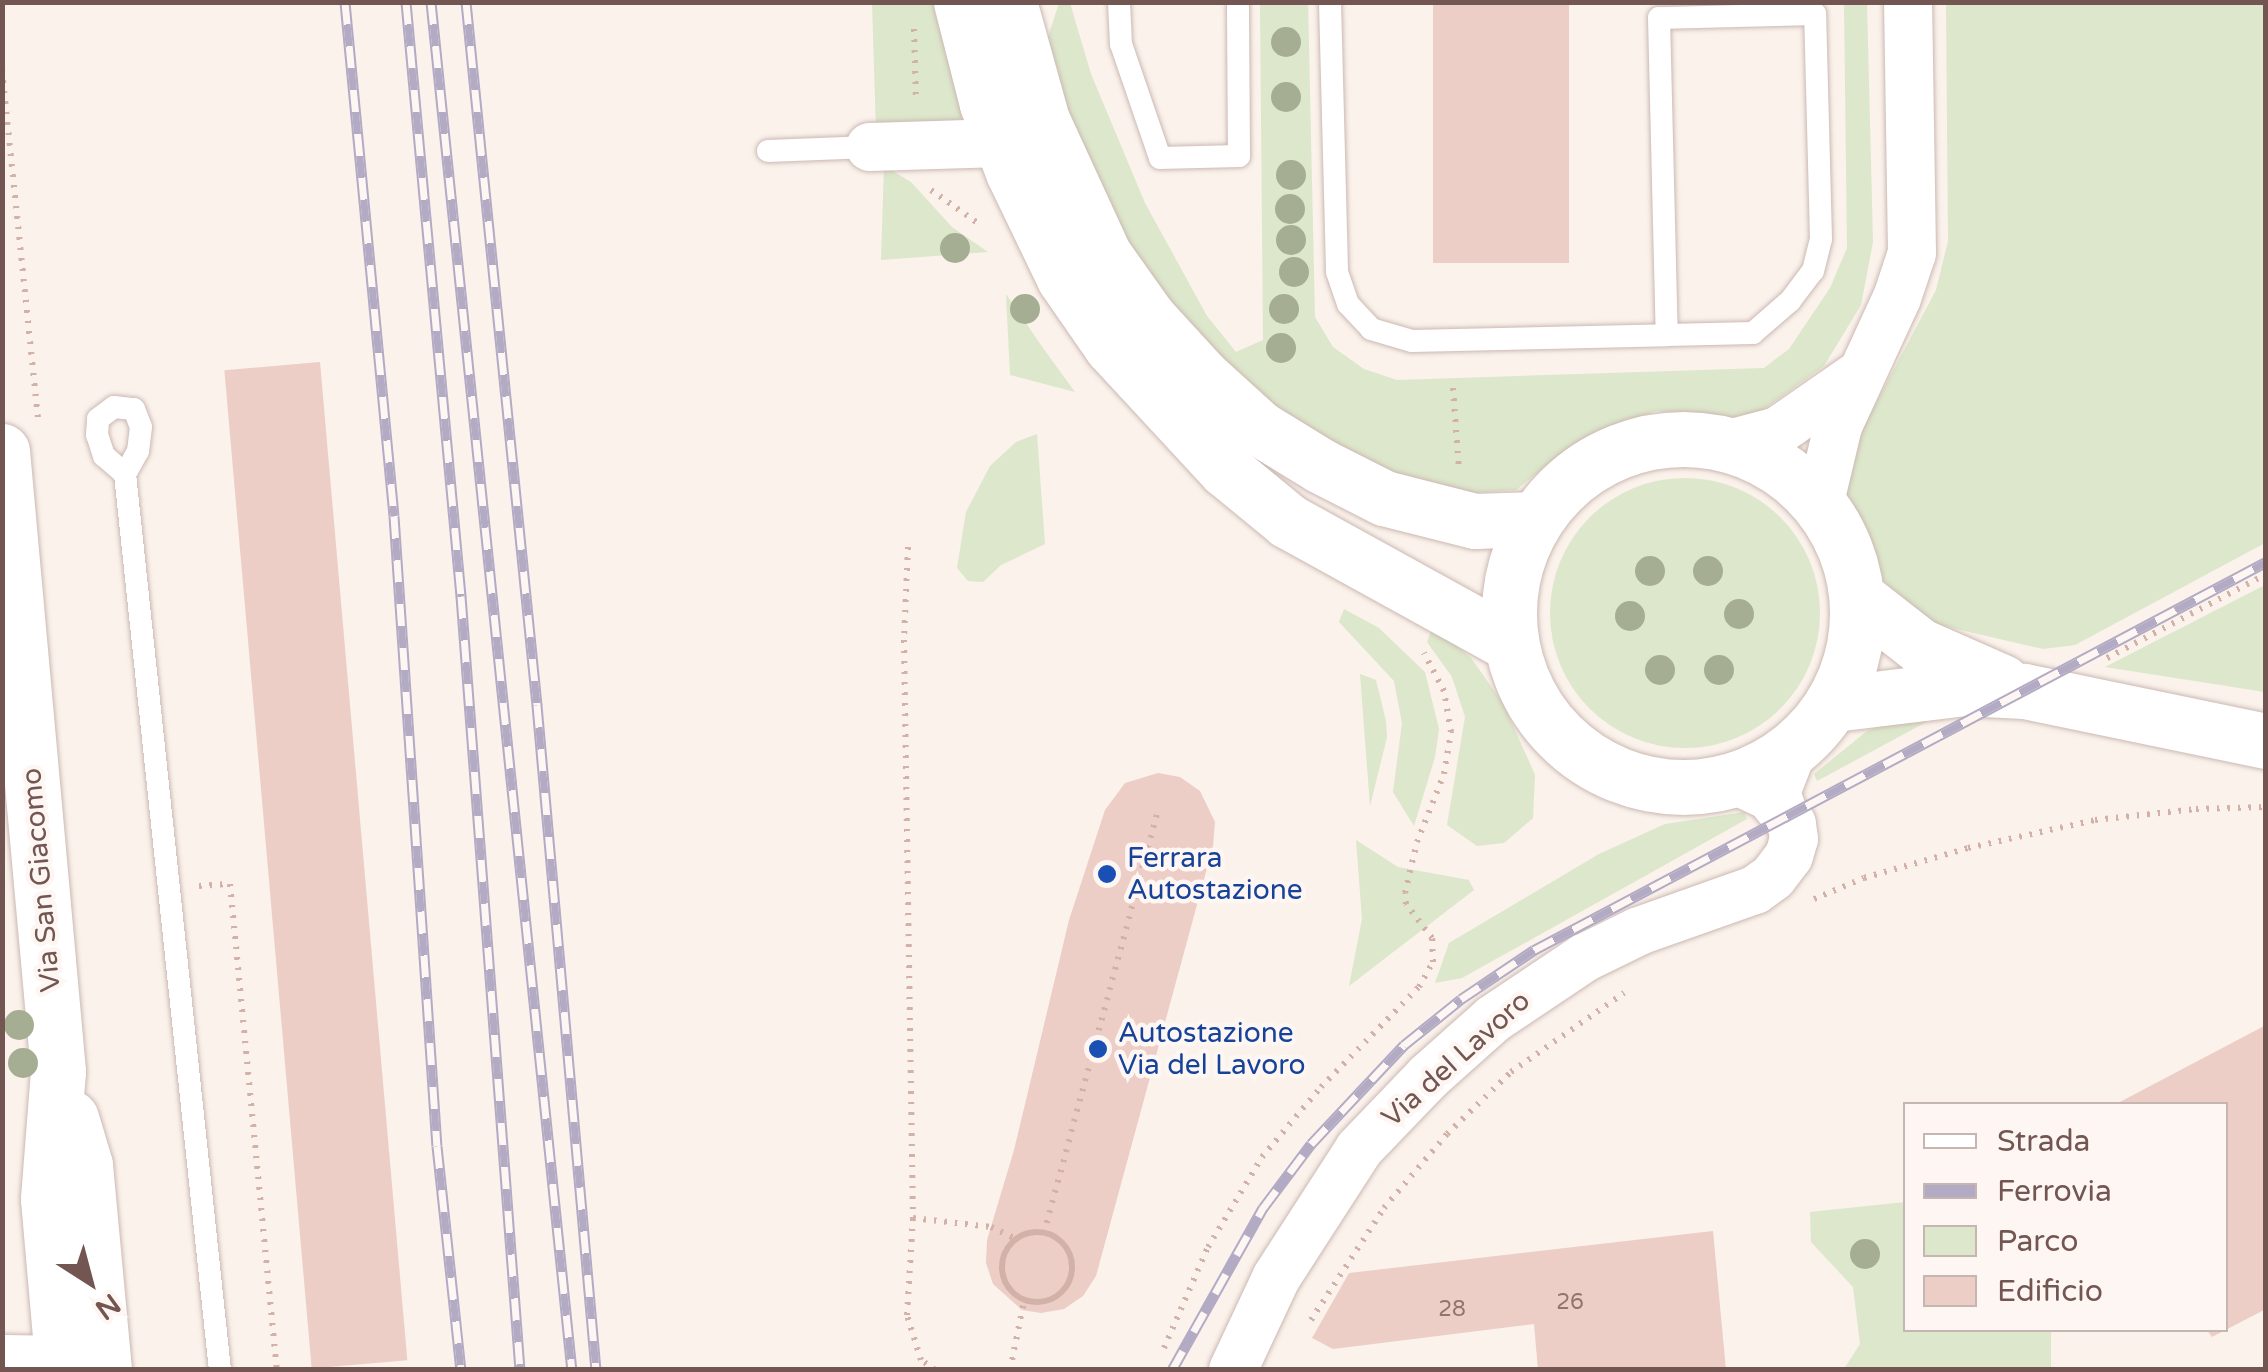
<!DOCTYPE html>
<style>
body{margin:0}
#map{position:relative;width:2268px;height:1372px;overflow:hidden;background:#faf2eb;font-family:"Varela Round",sans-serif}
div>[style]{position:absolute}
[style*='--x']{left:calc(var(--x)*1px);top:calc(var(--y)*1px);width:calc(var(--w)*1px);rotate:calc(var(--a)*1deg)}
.green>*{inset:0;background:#dce7cb}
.round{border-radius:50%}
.building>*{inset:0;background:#eccec6;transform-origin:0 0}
.path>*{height:6px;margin-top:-3px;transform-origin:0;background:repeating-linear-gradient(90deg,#d2b1a9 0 2.5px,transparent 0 10.5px)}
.path>.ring{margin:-3px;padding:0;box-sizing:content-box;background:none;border:6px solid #d2b1a9;border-radius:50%}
.roads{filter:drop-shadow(0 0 2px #ccb8b2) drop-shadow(0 0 2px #ccb8b2)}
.lane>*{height:22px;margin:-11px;padding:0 11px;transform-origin:11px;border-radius:11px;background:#fff}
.street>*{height:48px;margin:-24px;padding:0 24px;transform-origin:24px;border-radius:24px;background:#fff}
.secondary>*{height:55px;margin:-27.5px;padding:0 27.5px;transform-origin:27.5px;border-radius:27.5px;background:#fff}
.secondary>.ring{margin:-27.5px;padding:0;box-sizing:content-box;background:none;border:55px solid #fff;border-radius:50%}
.rail>*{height:11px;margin-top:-5.5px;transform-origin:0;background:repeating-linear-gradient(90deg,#fdf6f2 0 22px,#b3aac4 0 44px);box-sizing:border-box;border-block:2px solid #b3aac4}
.trees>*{width:30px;height:30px;margin:-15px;border-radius:50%;background:#a5ae93}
.dots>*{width:28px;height:28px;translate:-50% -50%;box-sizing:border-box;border:5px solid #fdf6f2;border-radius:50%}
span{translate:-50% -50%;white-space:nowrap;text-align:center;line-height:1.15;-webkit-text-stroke:9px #fdf6f2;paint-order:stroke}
.number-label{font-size:22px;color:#91746e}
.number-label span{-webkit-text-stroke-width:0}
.transit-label{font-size:28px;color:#164399}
.left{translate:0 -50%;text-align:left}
.street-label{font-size:28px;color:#735651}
.frame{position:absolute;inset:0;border:5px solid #735651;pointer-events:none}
.legend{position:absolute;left:1903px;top:1102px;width:325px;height:230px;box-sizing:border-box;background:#fdf6f2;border:2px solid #c6b6b2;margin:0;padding:12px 18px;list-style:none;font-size:30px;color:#735651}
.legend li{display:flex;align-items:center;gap:20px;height:50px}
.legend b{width:50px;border:2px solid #c6b6b2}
.north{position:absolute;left:40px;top:1232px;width:100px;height:100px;-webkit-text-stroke:8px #fdf6f2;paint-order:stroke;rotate:144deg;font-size:28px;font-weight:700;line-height:40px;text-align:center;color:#735651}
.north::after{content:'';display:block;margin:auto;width:35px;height:45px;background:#735651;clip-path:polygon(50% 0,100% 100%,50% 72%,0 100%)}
</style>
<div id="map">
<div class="green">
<i style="clip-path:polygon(1308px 2px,1315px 317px,1333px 347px,1364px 369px,1397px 380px,1764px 368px,1789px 349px,1830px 288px,1847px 248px,1844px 3px,1867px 3px,1873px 242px,1861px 305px,1824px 366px,1750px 419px,1656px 411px,1572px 445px,1516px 490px,1448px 495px,1371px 478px,1252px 399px,1184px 331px,1106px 220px,1045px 47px,1059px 3px,1070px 3px,1091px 74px,1145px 203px,1207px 316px,1236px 352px,1263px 340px,1260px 3px)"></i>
<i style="clip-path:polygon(872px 3px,949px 3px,965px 114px,953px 125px,876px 130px)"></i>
<i style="clip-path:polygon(1946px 3px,2265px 3px,2265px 543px,2075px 645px,2043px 649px,1939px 625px,1908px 607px,1883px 580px,1862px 550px,1850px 516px,1845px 489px,1850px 452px,1936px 290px,1948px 241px)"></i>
<i style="clip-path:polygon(884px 166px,911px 182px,952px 227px,988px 252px,881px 260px)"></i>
<i style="clip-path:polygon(1006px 294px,1043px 348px,1075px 392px,1010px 375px)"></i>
<i style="clip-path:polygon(1037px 434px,1045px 544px,1001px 565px,983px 582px,968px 581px,957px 568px,966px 512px,990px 466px,1016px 442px)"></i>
<i class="round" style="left:1550px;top:478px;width:270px;height:270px"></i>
<i style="clip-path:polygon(2265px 585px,2265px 692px,2105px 667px)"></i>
<i style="clip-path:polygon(1344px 609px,1379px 628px,1425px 672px,1439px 729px,1435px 757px,1414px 826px,1393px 792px,1402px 723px,1394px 681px,1339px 622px)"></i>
<i style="clip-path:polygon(1433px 626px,1471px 658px,1503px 703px,1535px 775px,1533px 818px,1504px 843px,1477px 846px,1447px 825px,1465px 717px,1452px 677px,1427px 642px)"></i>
<i style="clip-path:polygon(1360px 674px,1376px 680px,1386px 721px,1387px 737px,1370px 806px)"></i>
<i style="clip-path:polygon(1932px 719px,1817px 781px,1814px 774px,1867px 731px,1887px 723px)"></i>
<i style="clip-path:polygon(1744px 812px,1747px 819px,1462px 978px,1435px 983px,1449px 943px,1599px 854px,1665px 824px)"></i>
<i style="clip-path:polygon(1356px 840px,1398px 867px,1469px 880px,1474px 890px,1349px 986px,1362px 919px)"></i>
<i style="clip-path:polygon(1905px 1202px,1906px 1330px,2051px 1330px,2051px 1369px,1844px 1369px,1860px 1344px,1853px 1287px,1811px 1242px,1810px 1212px)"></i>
</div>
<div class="building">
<i style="left:1433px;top:3px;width:136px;height:260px"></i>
<i style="left:320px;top:362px;width:1002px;height:96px;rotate:85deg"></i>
<i style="clip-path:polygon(1158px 773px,1180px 777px,1200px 791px,1215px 822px,1213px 846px,1096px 1276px,1083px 1296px,1064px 1309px,1041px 1313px,1022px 1310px,993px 1284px,986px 1263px,987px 1240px,1014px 1150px,1069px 920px,1105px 810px,1125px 783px)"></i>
<i style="clip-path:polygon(2266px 1025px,2266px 1309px,2212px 1337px,2207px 1330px,2226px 1330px,2226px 1104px,2116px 1104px)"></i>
<i style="clip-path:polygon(1713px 1231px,1726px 1370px,1538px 1370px,1534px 1324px,1333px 1349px,1312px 1338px,1349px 1273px)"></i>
</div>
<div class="path">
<i style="--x:914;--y:29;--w:72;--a:88.4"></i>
<i style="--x:2;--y:70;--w:350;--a:84.1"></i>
<i style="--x:931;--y:190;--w:62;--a:35.2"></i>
<i style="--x:1453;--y:388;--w:81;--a:85.8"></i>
<i style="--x:908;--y:547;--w:93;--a:92.5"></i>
<i style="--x:904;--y:640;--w:578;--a:89.11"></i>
<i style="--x:2107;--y:658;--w:180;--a:-27.8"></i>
<i style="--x:199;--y:886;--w:31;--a:-4"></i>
<i style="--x:230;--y:884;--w:488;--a:84.5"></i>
<i style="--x:1814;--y:899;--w:54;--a:-22.8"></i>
<i style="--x:1864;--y:878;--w:108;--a:-16.1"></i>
<i style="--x:1968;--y:848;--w:130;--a:-12.4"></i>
<i style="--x:2095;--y:820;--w:102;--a:-6.2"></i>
<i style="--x:2196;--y:809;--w:70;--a:-1.6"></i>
<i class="ring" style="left:1002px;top:1232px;width:64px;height:64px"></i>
<i style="--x:1044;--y:1233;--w:437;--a:-74.9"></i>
<i style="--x:1311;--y:1320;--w:134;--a:-56.9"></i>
<i style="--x:1384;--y:1208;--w:97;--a:-49.6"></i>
<i style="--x:1447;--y:1134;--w:89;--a:-44.1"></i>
<i style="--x:1511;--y:1072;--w:138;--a:-35"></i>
<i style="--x:1164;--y:1348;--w:110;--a:-66.5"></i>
<i style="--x:1208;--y:1247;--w:105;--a:-59"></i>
<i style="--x:1262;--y:1157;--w:92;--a:-49.9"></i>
<i style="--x:1321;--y:1087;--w:140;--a:-45.6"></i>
<i style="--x:1419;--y:987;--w:29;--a:-61"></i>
<i style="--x:1433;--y:962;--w:24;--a:-92"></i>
<i style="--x:1432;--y:938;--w:43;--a:-127.4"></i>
<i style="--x:1406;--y:904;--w:11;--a:-95"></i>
<i style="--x:1405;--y:893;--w:52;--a:-76.8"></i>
<i style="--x:1417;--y:842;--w:73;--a:-68.3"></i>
<i style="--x:1444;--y:774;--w:43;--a:-80.5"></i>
<i style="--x:1451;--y:732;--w:42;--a:-99.7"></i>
<i style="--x:1444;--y:691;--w:43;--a:-117.8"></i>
<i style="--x:935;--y:1370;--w:17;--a:-144"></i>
<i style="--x:921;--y:1360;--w:47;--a:-107.3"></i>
<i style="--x:907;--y:1315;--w:97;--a:-86.5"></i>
<i style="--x:913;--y:1218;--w:79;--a:6.6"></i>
<i style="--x:991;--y:1227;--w:28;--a:26"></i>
<i style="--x:1010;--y:1370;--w:70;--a:-78.5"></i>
</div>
<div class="roads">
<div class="lane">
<i style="--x:1119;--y:2;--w:42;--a:87.3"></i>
<i style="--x:1121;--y:44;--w:120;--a:71.1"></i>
<i style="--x:1160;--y:158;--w:79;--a:-1.5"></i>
<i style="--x:1239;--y:156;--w:154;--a:-90.4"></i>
<i style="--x:1330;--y:2;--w:270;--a:88.5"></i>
<i style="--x:1337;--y:272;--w:34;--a:71"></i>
<i style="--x:1348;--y:304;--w:34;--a:47"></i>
<i style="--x:1371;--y:329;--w:43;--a:16.3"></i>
<i style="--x:1412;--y:341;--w:255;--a:-1.3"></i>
<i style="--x:1667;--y:335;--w:86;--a:-1.3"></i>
<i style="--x:1753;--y:333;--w:49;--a:-40.9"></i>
<i style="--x:1790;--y:301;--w:38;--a:-53"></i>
<i style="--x:1813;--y:271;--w:33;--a:-76"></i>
<i style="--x:1821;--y:239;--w:225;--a:-91.5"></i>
<i style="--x:1815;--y:14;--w:156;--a:178.5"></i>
<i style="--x:1659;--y:18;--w:317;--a:88.6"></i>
<i style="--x:768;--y:151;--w:102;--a:-2.2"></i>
<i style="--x:125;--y:474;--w:28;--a:-139"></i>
<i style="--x:104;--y:456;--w:22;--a:-108"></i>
<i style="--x:97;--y:435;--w:16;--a:-86"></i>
<i style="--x:98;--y:419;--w:20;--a:-37"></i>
<i style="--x:114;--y:407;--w:20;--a:6"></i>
<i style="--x:134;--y:409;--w:19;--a:69"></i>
<i style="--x:141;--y:427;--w:24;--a:97"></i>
<i style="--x:138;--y:451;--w:26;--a:119"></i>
<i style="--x:125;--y:474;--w:901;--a:83.95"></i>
</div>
<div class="street">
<i style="--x:870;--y:147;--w:131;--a:-1.7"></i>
<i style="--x:1729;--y:444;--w:51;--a:-14.9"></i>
<i style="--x:1778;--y:431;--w:96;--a:-34.8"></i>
<i style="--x:1819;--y:506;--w:82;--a:-76.6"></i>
<i style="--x:1838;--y:426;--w:141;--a:-65.3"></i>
<i style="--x:1897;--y:298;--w:47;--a:-71.6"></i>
<i style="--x:1912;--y:253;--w:251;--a:-90.9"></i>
<i style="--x:1782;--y:809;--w:17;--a:-111"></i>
<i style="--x:1776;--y:793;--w:50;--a:-69"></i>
<i style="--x:2;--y:1359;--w:61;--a:0.9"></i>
<i style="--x:1233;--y:1370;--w:102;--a:-64.9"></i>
<i style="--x:1276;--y:1278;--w:153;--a:-57.2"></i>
<i style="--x:1359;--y:1149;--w:100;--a:-46.2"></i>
<i style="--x:1428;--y:1077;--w:87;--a:-41.7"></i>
<i style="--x:1493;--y:1019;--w:110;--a:-33.8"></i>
<i style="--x:1584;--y:958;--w:61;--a:-26.1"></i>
<i style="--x:1639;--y:931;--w:123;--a:-19.5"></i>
<i style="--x:1755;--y:890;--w:22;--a:-36"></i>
<i style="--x:1773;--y:877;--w:26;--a:-53"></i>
<i style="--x:1789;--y:856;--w:18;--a:-74"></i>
<i style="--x:1794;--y:839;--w:15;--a:-98"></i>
<i style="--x:1792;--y:824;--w:36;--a:-129"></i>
<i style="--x:1769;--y:796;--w:38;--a:-155"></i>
</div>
<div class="secondary">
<i style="--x:961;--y:2;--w:105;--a:75.7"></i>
<i style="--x:987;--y:104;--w:73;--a:69.1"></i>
<i style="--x:1013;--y:172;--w:118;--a:64.3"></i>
<i style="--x:1064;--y:278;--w:83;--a:55.3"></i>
<i style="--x:1111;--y:346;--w:169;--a:47.2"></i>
<i style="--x:1226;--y:470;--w:80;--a:39.4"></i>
<i style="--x:1288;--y:521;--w:255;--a:28.9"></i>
<i style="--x:1009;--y:2;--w:123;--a:74.4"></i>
<i style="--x:1042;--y:120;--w:149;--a:65.3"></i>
<i style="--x:1104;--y:255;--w:76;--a:54.6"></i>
<i style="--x:1148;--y:317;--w:80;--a:47.5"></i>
<i style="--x:1202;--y:376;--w:77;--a:42.4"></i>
<i style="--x:1259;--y:428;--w:73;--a:31.5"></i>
<i style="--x:1321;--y:466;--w:71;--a:26.9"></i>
<i style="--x:1384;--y:498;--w:94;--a:14.2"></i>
<i style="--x:1475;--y:521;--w:60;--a:-1.9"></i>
<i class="ring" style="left:1509px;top:439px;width:293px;height:293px"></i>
<i style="--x:2;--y:451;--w:623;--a:84.84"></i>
<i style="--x:58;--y:1071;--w:128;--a:94.5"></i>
<i style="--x:48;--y:1199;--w:172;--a:85"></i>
<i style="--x:1857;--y:597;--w:80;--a:37.9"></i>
<i style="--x:1920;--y:646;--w:90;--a:23.7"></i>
<i style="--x:1834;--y:704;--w:132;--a:-7"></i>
<i style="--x:1965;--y:688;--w:59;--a:2.9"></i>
<i style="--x:2024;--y:691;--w:247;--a:11.7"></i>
<i style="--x:71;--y:1118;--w:49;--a:73.4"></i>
<i style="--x:85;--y:1165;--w:206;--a:84.7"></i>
</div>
</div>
<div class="rail">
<i style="--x:345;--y:2;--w:516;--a:84.55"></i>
<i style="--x:394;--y:516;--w:631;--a:86.1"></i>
<i style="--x:437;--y:1146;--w:225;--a:83.9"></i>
<i style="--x:406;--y:2;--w:597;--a:84.71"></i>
<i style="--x:461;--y:596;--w:776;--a:85.64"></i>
<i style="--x:431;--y:2;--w:1375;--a:84.12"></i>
<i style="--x:466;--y:2;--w:707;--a:84.23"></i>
<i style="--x:537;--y:705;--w:668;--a:84.93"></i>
<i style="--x:1172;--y:1370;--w:186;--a:-60.7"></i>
<i style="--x:1263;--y:1208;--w:80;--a:-53.1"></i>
<i style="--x:1311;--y:1144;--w:136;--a:-46.8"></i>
<i style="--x:1404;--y:1045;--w:73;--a:-38.9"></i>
<i style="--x:1461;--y:999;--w:88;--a:-33.9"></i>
<i style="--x:1534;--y:950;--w:828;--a:-27.93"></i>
</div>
<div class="trees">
<i style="left:1286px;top:42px"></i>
<i style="left:1286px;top:97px"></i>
<i style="left:1291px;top:175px"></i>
<i style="left:1290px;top:209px"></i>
<i style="left:1291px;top:240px"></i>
<i style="left:955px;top:248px"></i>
<i style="left:1294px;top:272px"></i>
<i style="left:1025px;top:309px"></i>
<i style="left:1284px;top:309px"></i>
<i style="left:1281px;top:348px"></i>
<i style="left:1650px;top:571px"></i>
<i style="left:1708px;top:571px"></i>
<i style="left:1739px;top:614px"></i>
<i style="left:1630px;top:616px"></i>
<i style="left:1660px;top:670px"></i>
<i style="left:1719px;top:670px"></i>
<i style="left:19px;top:1025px"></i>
<i style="left:23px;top:1063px"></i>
<i style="left:1865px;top:1254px"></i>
</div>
<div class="dots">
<i style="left:1107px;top:874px;background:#1a4fb4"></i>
<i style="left:1098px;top:1049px;background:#1a4fb4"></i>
</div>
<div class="number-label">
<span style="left:1570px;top:1303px">26</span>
<span style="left:1452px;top:1310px">28</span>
</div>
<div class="transit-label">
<span class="left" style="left:1127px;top:874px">Ferrara<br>Autostazione</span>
<span class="left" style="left:1118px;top:1049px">Autostazione<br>Via del Lavoro</span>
</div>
<div class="street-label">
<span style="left:41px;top:880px;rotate:-95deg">Via San Giacomo</span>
<span style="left:1456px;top:1059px;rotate:-42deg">Via del Lavoro</span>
</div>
<div class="frame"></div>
<ul class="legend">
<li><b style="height:12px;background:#fff"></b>Strada</li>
<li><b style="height:12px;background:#b3aac4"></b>Ferrovia</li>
<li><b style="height:28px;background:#dce7cb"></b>Parco</li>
<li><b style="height:28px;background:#eccec6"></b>Edificio</li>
</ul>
<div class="north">N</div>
</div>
